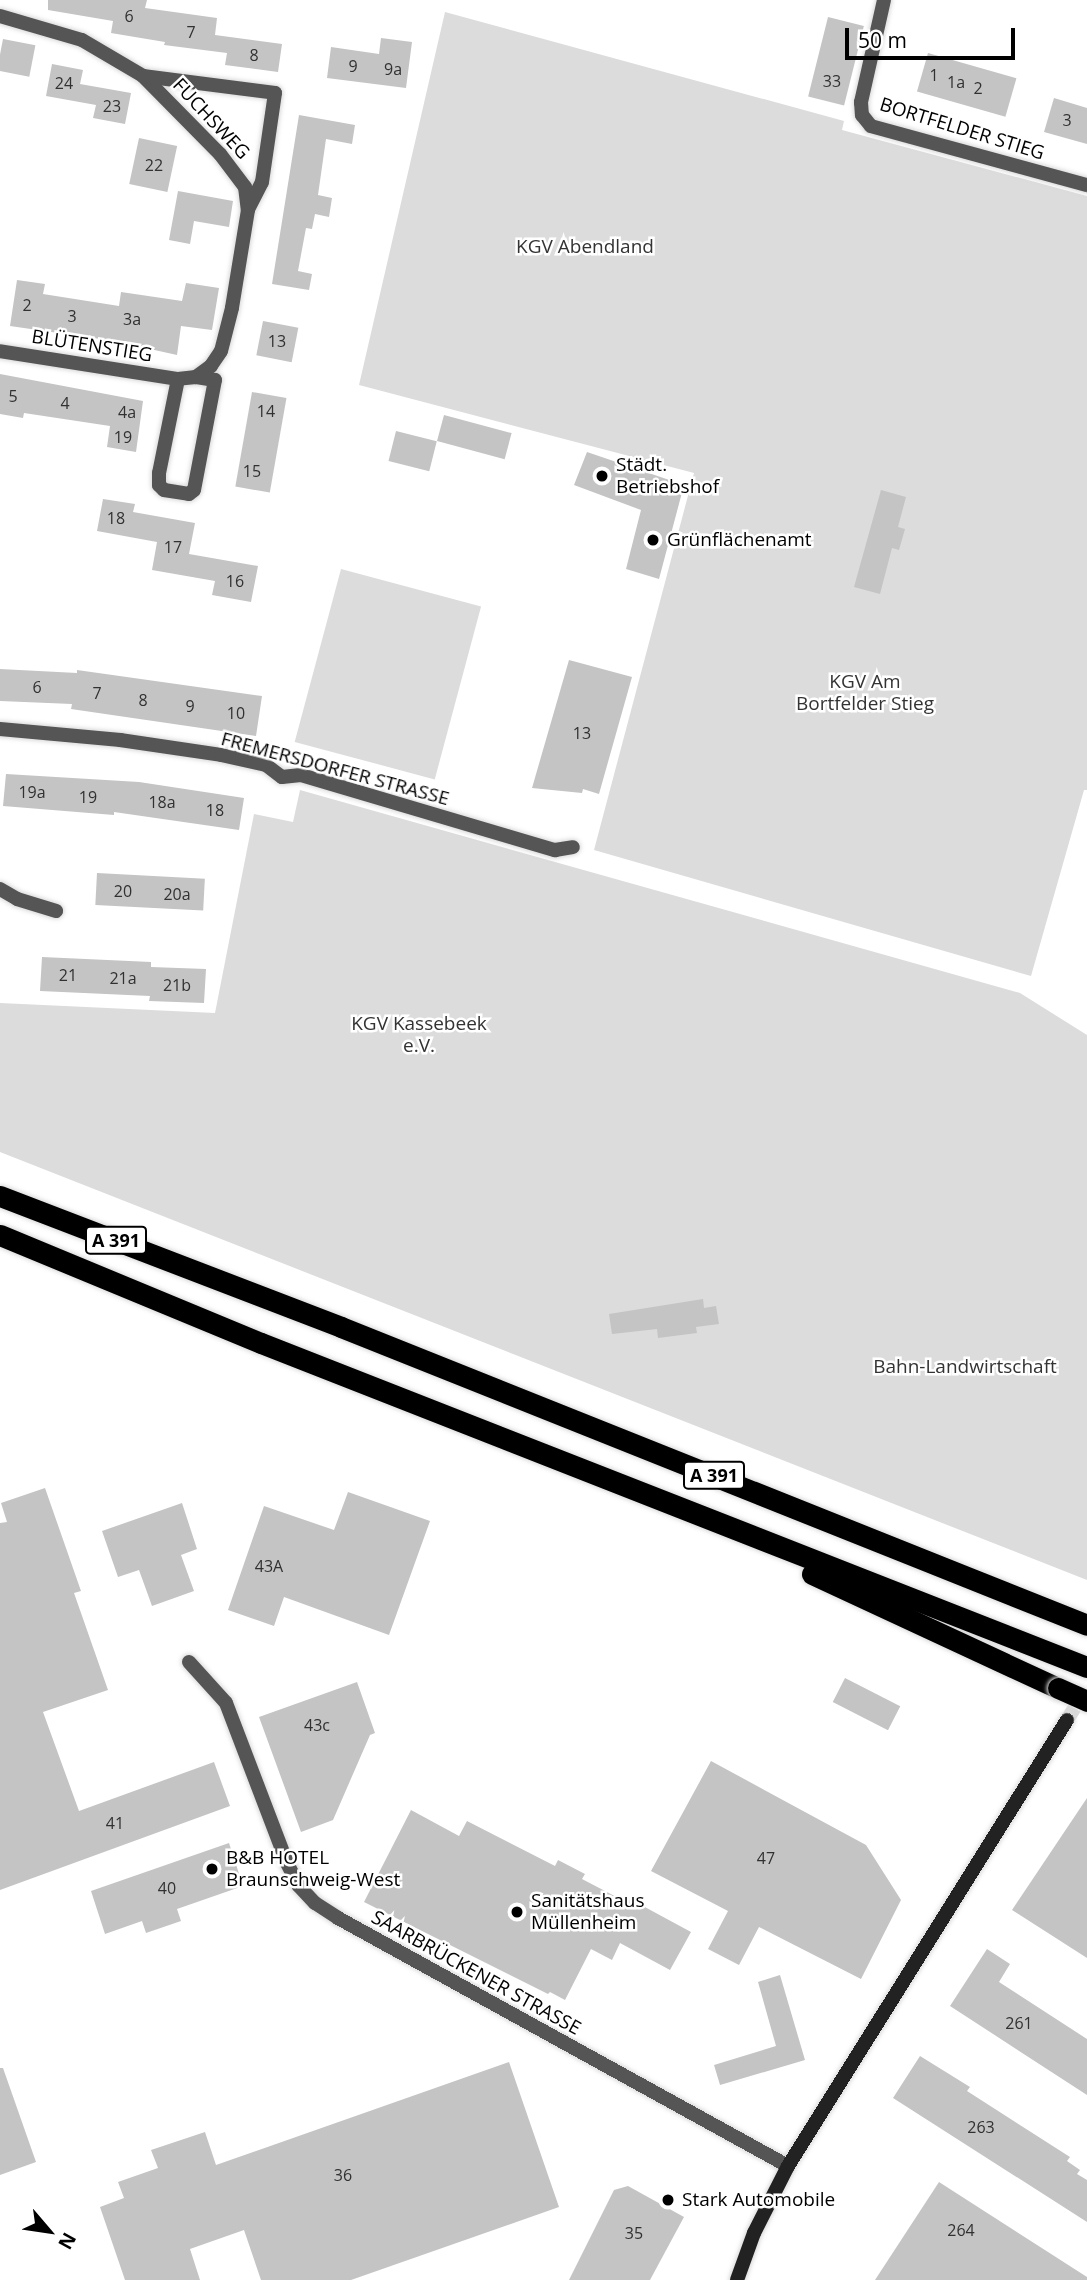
<!DOCTYPE html>
<meta charset="utf-8">
<style>
body{margin:0}
#map{position:relative;width:1087px;height:2280px;overflow:hidden;background:#fff;font-family:"Open Sans",sans-serif}
div>[style]{position:absolute}
[style*='--x']{left:calc(var(--x)*1px);top:calc(var(--y)*1px);width:calc(var(--w)*1px);rotate:calc(var(--a)*1deg)}
.green>*{inset:0;background:#dcdcdc;transform-origin:0 0}
.building>*{inset:0;background:#c4c4c4;transform-origin:0 0}
.secondary-tunnel>*{height:14px;margin-top:-7px;transform-origin:0;background:repeating-linear-gradient(90deg,#d9d9d9 0 14px,transparent 0 21px)}
.roads{filter:drop-shadow(0 0 2px #dbdbdb) drop-shadow(0 0 2px #dbdbdb)}
.street>*{height:14px;margin:-7px;padding:0 7px;transform-origin:7px;border-radius:7px;background:#555}
.secondary>*{height:14px;margin:-7px;padding:0 7px;transform-origin:7px;border-radius:7px;background:#222}
.highway>*{height:21px;margin:-10.5px;padding:0 10.5px;transform-origin:10.5px;border-radius:10.5px;background:#000}
.bridges{filter:drop-shadow(0 0 2px #dbdbdb) drop-shadow(0 0 2px #dbdbdb)}
.highway-bridge>*{height:21px;margin:-10.5px;padding:0 10.5px;transform-origin:10.5px;border-radius:10.5px;background:#000}
.dots>*{width:19px;height:19px;translate:-50% -50%;box-sizing:border-box;border:4px solid #fff;border-radius:50%}
span{translate:-50% -50%;white-space:nowrap;text-align:center;line-height:1.15;-webkit-text-stroke:5px #fff;paint-order:stroke}
.number-label{font-size:16px;color:#313131}
.number-label span{-webkit-text-stroke-width:0}
.shield-label span{padding:2px 5px;background:#fff;border:2px solid;border-radius:5px;-webkit-text-stroke-width:0}
.shield-label{font-size:18px;color:#000;font-weight:700}
.street-label{font-size:19px;color:#000}
.park-label{font-size:19px;color:#333}
.poi-label{font-size:19px;color:#000}
.left{translate:0 -50%;text-align:left}
.north{position:absolute;left:14px;top:2196px;width:70px;height:70px;-webkit-text-stroke:5px #fff;paint-order:stroke;rotate:119deg;font-size:19px;font-weight:700;line-height:28px;text-align:center;color:#000}
.north::after{content:'';display:block;margin:auto;width:24px;height:32px;background:#000;clip-path:polygon(50% 0,100% 100%,50% 72%,0 100%)}
.scale{position:absolute;left:845px;top:28px;width:170px;height:32px;box-sizing:border-box;border:4px solid #000;border-top:0;padding-left:9px;font-size:21px;line-height:24px;white-space:nowrap;color:#000;-webkit-text-stroke:5px #fff;paint-order:stroke}
</style>
<div id="map">
<div class="green">
<i style="clip-path:polygon(445px 12px,844px 121px,842px 130px,1087px 196px,1087px 790px,1084px 790px,1031px 976px,594px 850px,694px 473px,359px 385px)"></i>
<i style="left:341px;top:569px;width:145px;height:179px;rotate:15deg"></i>
<i style="clip-path:polygon(300px 790px,1020px 993px,1087px 1035px,1087px 1580px,0 1152px,0 1003px,215px 1013px,254px 814px,293px 822px)"></i>
</div>
<div class="building">
<i style="clip-path:polygon(48px 0,147px 0,145px 8px,217px 18px,215px 35px,282px 44px,278px 72px,225px 65px,227px 53px,164px 45px,165px 42px,111px 33px,113px 21px,48px 10px)"></i>
<i style="left:828px;top:17px;width:37px;height:82px;rotate:14deg"></i>
<i style="clip-path:polygon(381px 38px,412px 42px,406px 88px,327px 78px,331px 47px,379px 54px)"></i>
<i style="left:3px;top:39px;width:33px;height:32px;rotate:11deg"></i>
<i style="left:928px;top:53px;width:92px;height:40px;rotate:16deg"></i>
<i style="clip-path:polygon(52px 64px,83px 70px,80px 84px,131px 93px,125px 124px,93px 118px,96px 105px,46px 96px)"></i>
<i style="clip-path:polygon(1054px 98px,1087px 108px,1087px 144px,1044px 132px)"></i>
<i style="clip-path:polygon(299px 115px,355px 125px,352px 144px,326px 139px,318px 195px,332px 198px,329px 217px,315px 214px,312px 229px,306px 228px,298px 271px,312px 274px,309px 290px,272px 284px)"></i>
<i style="left:139px;top:138px;width:39px;height:47px;rotate:12deg"></i>
<i style="clip-path:polygon(178px 191px,233px 201px,229px 227px,194px 221px,190px 244px,169px 240px)"></i>
<i style="clip-path:polygon(17px 280px,45px 284px,43px 294px,119px 306px,121px 292px,182px 301px,186px 283px,219px 288px,212px 330px,181px 326px,177px 355px,114px 341px,10px 326px)"></i>
<i style="left:263px;top:321px;width:36px;height:35px;rotate:11deg"></i>
<i style="clip-path:polygon(0 374px,143px 401px,136px 452px,107px 447px,110px 426px,24px 413px,23px 418px,0 414px)"></i>
<i style="left:252px;top:392px;width:35px;height:96px;rotate:10deg"></i>
<i style="left:444px;top:415px;width:70px;height:27px;rotate:15deg"></i>
<i style="left:396px;top:431px;width:42px;height:31px;rotate:14deg"></i>
<i style="clip-path:polygon(587px 452px,684px 485px,659px 579px,626px 569px,641px 510px,574px 485px)"></i>
<i style="clip-path:polygon(881px 490px,906px 497px,898px 527px,905px 529px,899px 550px,892px 548px,880px 594px,854px 587px)"></i>
<i style="clip-path:polygon(103px 499px,135px 504px,133px 512px,195px 523px,189px 554px,258px 566px,251px 602px,212px 595px,215px 581px,152px 570px,157px 542px,97px 531px)"></i>
<i style="clip-path:polygon(569px 660px,632px 677px,599px 794px,583px 789px,582px 793px,532px 788px)"></i>
<i style="clip-path:polygon(0 669px,77px 673px,77px 670px,262px 696px,256px 736px,71px 709px,72px 704px,0 701px)"></i>
<i style="clip-path:polygon(6px 774px,139px 782px,244px 798px,239px 830px,114px 812px,114px 815px,3px 806px)"></i>
<i style="left:97px;top:873px;width:108px;height:32px;rotate:3deg"></i>
<i style="clip-path:polygon(42px 957px,151px 962px,151px 967px,206px 969px,204px 1003px,149px 1001px,150px 996px,40px 991px)"></i>
<i style="clip-path:polygon(703px 1299px,704px 1308px,716px 1306px,719px 1324px,696px 1327px,697px 1333px,658px 1338px,657px 1329px,612px 1334px,609px 1314px)"></i>
<i style="clip-path:polygon(45px 1488px,81px 1591px,74px 1593px,108px 1690px,43px 1712px,79px 1811px,214px 1762px,230px 1806px,0 1890px,0 1523px,7px 1522px,1px 1503px)"></i>
<i style="clip-path:polygon(348px 1492px,430px 1521px,389px 1635px,284px 1597px,274px 1626px,228px 1610px,264px 1506px,334px 1530px)"></i>
<i style="clip-path:polygon(182px 1503px,197px 1549px,181px 1555px,194px 1591px,152px 1606px,139px 1570px,118px 1577px,102px 1531px)"></i>
<i style="left:845px;top:1678px;width:62px;height:27px;rotate:27deg"></i>
<i style="clip-path:polygon(357px 1682px,375px 1733px,370px 1735px,333px 1820px,301px 1832px,259px 1717px)"></i>
<i style="clip-path:polygon(711px 1761px,866px 1845px,901px 1900px,861px 1979px,759px 1927px,739px 1965px,708px 1949px,728px 1911px,651px 1871px)"></i>
<i style="clip-path:polygon(1087px 1798px,1087px 1958px,1012px 1910px)"></i>
<i style="clip-path:polygon(411px 1810px,459px 1836px,467px 1821px,555px 1866px,558px 1860px,585px 1874px,582px 1879px,628px 1903px,630px 1899px,691px 1932px,670px 1970px,620px 1943px,612px 1960px,591px 1949px,565px 2000px,550px 1992px,548px 1994px,364px 1902px)"></i>
<i style="clip-path:polygon(229px 1843px,243px 1886px,177px 1909px,181px 1921px,146px 1933px,142px 1921px,105px 1934px,91px 1891px)"></i>
<i style="clip-path:polygon(987px 1949px,1010px 1964px,999px 1982px,1087px 2039px,1087px 2095px,950px 2006px)"></i>
<i style="clip-path:polygon(780px 1975px,805px 2060px,720px 2085px,714px 2065px,776px 2046px,758px 1982px)"></i>
<i style="clip-path:polygon(920px 2056px,970px 2087px,967px 2091px,1070px 2157px,1067px 2161px,1080px 2170px,1077px 2174px,1087px 2180px,1087px 2222px,893px 2098px)"></i>
<i style="clip-path:polygon(509px 2062px,559px 2207px,351px 2280px,261px 2280px,244px 2230px,190px 2249px,200px 2280px,125px 2280px,100px 2207px,124px 2198px,118px 2182px,158px 2168px,151px 2150px,205px 2132px,216px 2165px)"></i>
<i style="clip-path:polygon(0 2068px,3px 2068px,36px 2162px,0 2175px)"></i>
<i style="clip-path:polygon(939px 2182px,1087px 2277px,1087px 2280px,875px 2280px)"></i>
<i style="clip-path:polygon(628px 2186px,684px 2217px,650px 2280px,569px 2280px,614px 2190px)"></i>
</div>
<div class="secondary-tunnel">
<i style="--x:1067;--y:1720;--w:38;--a:-58"></i>
</div>
<div class="roads">
<div class="street">
<i style="--x:884;--y:0;--w:105;--a:102.7"></i>
<i style="--x:861;--y:102;--w:13;--a:86"></i>
<i style="--x:862;--y:115;--w:14;--a:51"></i>
<i style="--x:871;--y:126;--w:224;--a:15.3"></i>
<i style="--x:0;--y:16;--w:85;--a:16.3"></i>
<i style="--x:82;--y:40;--w:71;--a:30.5"></i>
<i style="--x:143;--y:76;--w:110;--a:45.4"></i>
<i style="--x:220;--y:154;--w:41;--a:52.9"></i>
<i style="--x:245;--y:187;--w:23;--a:83"></i>
<i style="--x:248;--y:210;--w:99;--a:99.3"></i>
<i style="--x:232;--y:308;--w:44;--a:104.3"></i>
<i style="--x:221;--y:351;--w:18;--a:124"></i>
<i style="--x:211;--y:366;--w:19;--a:144"></i>
<i style="--x:196;--y:377;--w:18;--a:174"></i>
<i style="--x:178;--y:379;--w:180;--a:-171.1"></i>
<i style="--x:143;--y:76;--w:133;--a:7.3"></i>
<i style="--x:275;--y:93;--w:90;--a:98.3"></i>
<i style="--x:262;--y:182;--w:31;--a:117"></i>
<i style="--x:178;--y:379;--w:96;--a:101.4"></i>
<i style="--x:159;--y:473;--w:12;--a:90"></i>
<i style="--x:159;--y:485;--w:7;--a:45"></i>
<i style="--x:164;--y:490;--w:25;--a:9"></i>
<i style="--x:189;--y:494;--w:6;--a:-39"></i>
<i style="--x:194;--y:490;--w:112;--a:-79.2"></i>
<i style="--x:215;--y:380;--w:19;--a:-171"></i>
<i style="--x:0;--y:729;--w:121;--a:5.2"></i>
<i style="--x:120;--y:740;--w:102;--a:8.4"></i>
<i style="--x:221;--y:755;--w:46;--a:12.5"></i>
<i style="--x:266;--y:765;--w:20;--a:37"></i>
<i style="--x:282;--y:777;--w:19;--a:-6"></i>
<i style="--x:301;--y:775;--w:265;--a:16.5"></i>
<i style="--x:555;--y:850;--w:18;--a:-9"></i>
<i style="--x:0;--y:889;--w:20;--a:30"></i>
<i style="--x:17;--y:899;--w:41;--a:17.1"></i>
<i style="--x:189;--y:1662;--w:55;--a:47.9"></i>
<i style="--x:226;--y:1703;--w:171;--a:69.1"></i>
<i style="--x:287;--y:1863;--w:25;--a:63"></i>
<i style="--x:298;--y:1885;--w:25;--a:47"></i>
<i style="--x:315;--y:1903;--w:27;--a:33"></i>
<i style="--x:338;--y:1918;--w:514;--a:28.86"></i>
</div>
<div class="secondary">
<i style="--x:737;--y:2280;--w:50;--a:-70.1"></i>
<i style="--x:754;--y:2233;--w:75;--a:-63.1"></i>
<i style="--x:788;--y:2166;--w:526;--a:-57.97"></i>
</div>
<div class="highway">
<i style="--x:0;--y:1196;--w:365;--a:21"></i>
<i style="--x:341;--y:1327;--w:803;--a:21.77"></i>
<i style="--x:0;--y:1235;--w:282;--a:22.5"></i>
<i style="--x:261;--y:1343;--w:887;--a:21.42"></i>
<i style="--x:812;--y:1574;--w:271;--a:24.9"></i>
</div>
</div>
<div class="bridges">
<div class="highway-bridge">
<i style="--x:1058;--y:1688;--w:32;--a:24"></i>
</div>
</div>
<div class="dots">
<i style="left:602px;top:476px;background:#000"></i>
<i style="left:653px;top:540px;background:#000"></i>
<i style="left:212px;top:1869px;background:#000"></i>
<i style="left:517px;top:1912px;background:#000"></i>
<i style="left:668px;top:2200px;background:#000"></i>
</div>
<div class="number-label">
<span style="left:129px;top:16px">6</span>
<span style="left:191px;top:32px">7</span>
<span style="left:254px;top:55px">8</span>
<span style="left:353px;top:66px">9</span>
<span style="left:393px;top:69px">9a</span>
<span style="left:934px;top:75px">1</span>
<span style="left:832px;top:81px">33</span>
<span style="left:956px;top:82px">1a</span>
<span style="left:64px;top:83px">24</span>
<span style="left:978px;top:88px">2</span>
<span style="left:112px;top:106px">23</span>
<span style="left:1067px;top:120px">3</span>
<span style="left:154px;top:165px">22</span>
<span style="left:27px;top:305px">2</span>
<span style="left:72px;top:316px">3</span>
<span style="left:132px;top:319px">3a</span>
<span style="left:277px;top:341px">13</span>
<span style="left:13px;top:396px">5</span>
<span style="left:65px;top:403px">4</span>
<span style="left:266px;top:411px">14</span>
<span style="left:127px;top:412px">4a</span>
<span style="left:123px;top:437px">19</span>
<span style="left:252px;top:471px">15</span>
<span style="left:116px;top:518px">18</span>
<span style="left:173px;top:547px">17</span>
<span style="left:235px;top:581px">16</span>
<span style="left:37px;top:687px">6</span>
<span style="left:97px;top:693px">7</span>
<span style="left:143px;top:700px">8</span>
<span style="left:190px;top:706px">9</span>
<span style="left:236px;top:713px">10</span>
<span style="left:582px;top:733px">13</span>
<span style="left:32px;top:792px">19a</span>
<span style="left:88px;top:797px">19</span>
<span style="left:162px;top:802px">18a</span>
<span style="left:215px;top:810px">18</span>
<span style="left:123px;top:891px">20</span>
<span style="left:177px;top:894px">20a</span>
<span style="left:68px;top:975px">21</span>
<span style="left:123px;top:978px">21a</span>
<span style="left:177px;top:985px">21b</span>
<span style="left:269px;top:1566px">43A</span>
<span style="left:317px;top:1725px">43c</span>
<span style="left:115px;top:1823px">41</span>
<span style="left:766px;top:1858px">47</span>
<span style="left:167px;top:1888px">40</span>
<span style="left:1019px;top:2023px">261</span>
<span style="left:981px;top:2127px">263</span>
<span style="left:343px;top:2175px">36</span>
<span style="left:961px;top:2230px">264</span>
<span style="left:634px;top:2233px">35</span>
</div>
<div class="shield-label">
<span style="left:116px;top:1240px">A 391</span>
<span style="left:714px;top:1475px">A 391</span>
</div>
<div class="street-label">
<span style="left:211px;top:119px;rotate:47deg">FUCHSWEG</span>
<span style="left:962px;top:129px;rotate:17deg">BORTFELDER STIEG</span>
<span style="left:92px;top:346px;rotate:9deg">BLÜTENSTIEG</span>
<span style="left:335px;top:769px;rotate:15deg">FREMERSDORFER STRASSE</span>
<span style="left:476px;top:1973px;rotate:29deg">SAARBRÜCKENER STRASSE</span>
</div>
<div class="park-label">
<span style="left:585px;top:247px">KGV Abendland</span>
<span style="left:865px;top:693px">KGV Am<br>Bortfelder Stieg</span>
<span style="left:419px;top:1035px">KGV Kassebeek<br>e.V.</span>
<span style="left:965px;top:1367px">Bahn-Landwirtschaft</span>
</div>
<div class="poi-label">
<span class="left" style="left:616px;top:476px">Städt.<br>Betriebshof</span>
<span class="left" style="left:667px;top:540px">Grünflächenamt</span>
<span class="left" style="left:226px;top:1869px">B&amp;B HOTEL<br>Braunschweig-West</span>
<span class="left" style="left:531px;top:1912px">Sanitätshaus<br>Müllenheim</span>
<span class="left" style="left:682px;top:2200px">Stark Automobile</span>
</div>
<div class="north">N</div>
<div class="scale">50 m</div>
</div>
